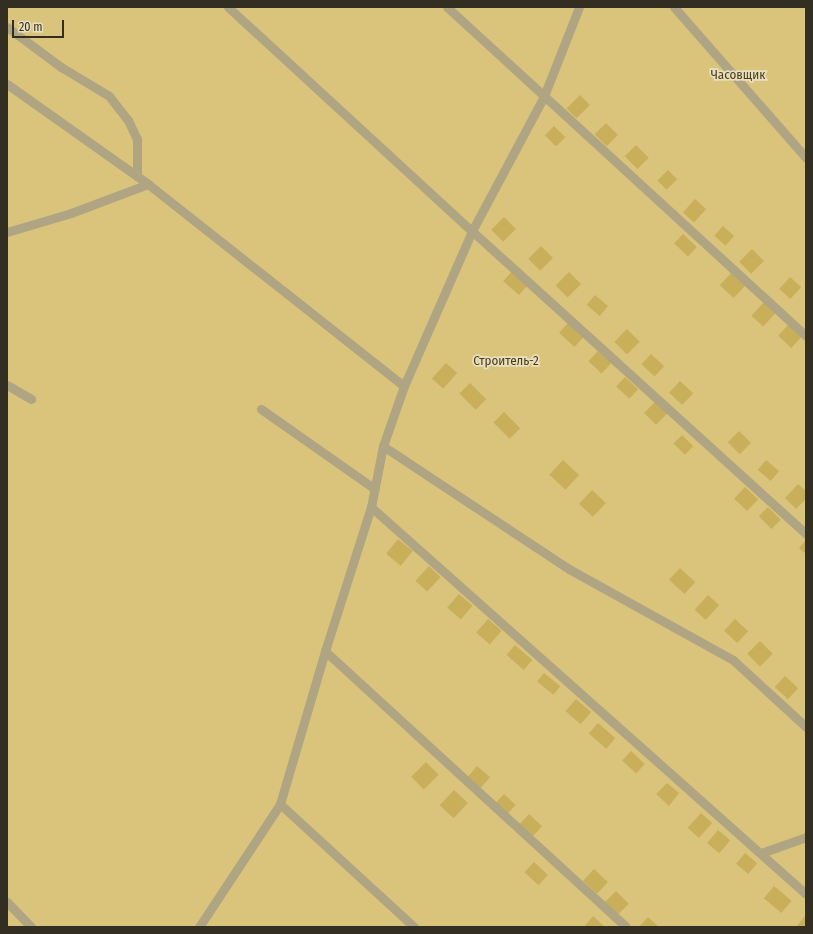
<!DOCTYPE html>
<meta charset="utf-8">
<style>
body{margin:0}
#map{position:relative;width:813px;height:934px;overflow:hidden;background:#e9dfbe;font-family:"Fira Sans Condensed",sans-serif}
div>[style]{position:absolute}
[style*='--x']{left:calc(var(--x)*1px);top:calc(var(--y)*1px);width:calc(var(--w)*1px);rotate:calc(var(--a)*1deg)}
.green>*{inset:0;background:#dac47c;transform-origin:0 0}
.building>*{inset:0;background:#c9af5a;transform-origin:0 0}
.service>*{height:9px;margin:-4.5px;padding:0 4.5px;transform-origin:4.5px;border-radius:4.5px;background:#b0a583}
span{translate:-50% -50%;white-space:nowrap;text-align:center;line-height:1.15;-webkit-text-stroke:3.5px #e9dfbe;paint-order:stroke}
.park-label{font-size:13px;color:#493e19}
.frame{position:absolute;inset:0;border:8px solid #322e21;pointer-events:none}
.scale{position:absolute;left:12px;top:20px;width:52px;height:18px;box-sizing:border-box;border:2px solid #322e21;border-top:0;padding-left:5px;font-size:12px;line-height:14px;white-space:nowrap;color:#322e21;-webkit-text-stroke:3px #e9dfbe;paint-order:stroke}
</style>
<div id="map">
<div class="green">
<i style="left:7px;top:7px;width:799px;height:920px"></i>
</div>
<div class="building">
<i style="left:580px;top:95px;width:14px;height:19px;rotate:45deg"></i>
<i style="left:606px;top:123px;width:17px;height:16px;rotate:45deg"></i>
<i style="left:554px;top:126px;width:16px;height:13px;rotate:45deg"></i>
<i style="left:636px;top:145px;width:18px;height:16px;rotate:45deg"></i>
<i style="left:668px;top:170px;width:13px;height:15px;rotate:45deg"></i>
<i style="left:695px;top:199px;width:15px;height:18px;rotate:42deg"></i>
<i style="left:504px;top:217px;width:17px;height:18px;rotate:45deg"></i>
<i style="left:723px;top:226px;width:15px;height:13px;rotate:42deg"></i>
<i style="left:683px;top:234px;width:19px;height:13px;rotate:43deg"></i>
<i style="left:541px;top:246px;width:17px;height:18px;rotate:45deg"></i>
<i style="left:752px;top:249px;width:17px;height:18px;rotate:45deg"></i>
<i style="left:513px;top:270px;width:21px;height:15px;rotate:41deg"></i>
<i style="left:569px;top:272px;width:17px;height:19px;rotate:45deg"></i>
<i style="left:732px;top:272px;width:19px;height:18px;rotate:43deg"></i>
<i style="left:790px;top:277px;width:15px;height:16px;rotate:42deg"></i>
<i style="left:595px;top:295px;width:17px;height:13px;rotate:40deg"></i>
<i style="left:765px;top:301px;width:16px;height:20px;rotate:43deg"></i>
<i style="left:570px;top:321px;width:21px;height:16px;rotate:43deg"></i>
<i style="left:789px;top:324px;width:18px;height:16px;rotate:43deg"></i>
<i style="left:627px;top:329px;width:18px;height:18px;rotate:45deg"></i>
<i style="left:598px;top:351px;width:18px;height:14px;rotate:43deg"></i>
<i style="left:651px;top:354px;width:18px;height:14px;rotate:43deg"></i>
<i style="left:446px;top:363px;width:15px;height:21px;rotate:42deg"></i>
<i style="left:625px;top:377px;width:18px;height:13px;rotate:43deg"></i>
<i style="left:680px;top:381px;width:18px;height:16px;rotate:43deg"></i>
<i style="left:470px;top:383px;width:23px;height:15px;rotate:45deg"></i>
<i style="left:656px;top:401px;width:17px;height:17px;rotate:45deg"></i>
<i style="left:504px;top:412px;width:23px;height:15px;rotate:45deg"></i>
<i style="left:739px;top:431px;width:17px;height:16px;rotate:45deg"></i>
<i style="left:682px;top:435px;width:16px;height:12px;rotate:45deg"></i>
<i style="left:563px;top:460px;width:22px;height:20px;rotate:43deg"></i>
<i style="left:766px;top:460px;width:17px;height:13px;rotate:40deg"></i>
<i style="clip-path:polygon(798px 484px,806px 491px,806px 499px,796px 509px,785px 498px)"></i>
<i style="left:745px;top:487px;width:18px;height:16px;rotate:43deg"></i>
<i style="left:592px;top:490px;width:19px;height:19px;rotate:43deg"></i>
<i style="left:768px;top:507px;width:18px;height:13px;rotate:45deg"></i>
<i style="left:398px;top:539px;width:19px;height:19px;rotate:39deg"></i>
<i style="clip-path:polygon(806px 540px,806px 554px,799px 548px)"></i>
<i style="left:429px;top:566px;width:16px;height:20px;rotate:43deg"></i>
<i style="left:680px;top:568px;width:21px;height:16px;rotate:43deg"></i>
<i style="left:459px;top:594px;width:18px;height:18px;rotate:41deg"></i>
<i style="left:708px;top:595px;width:15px;height:20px;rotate:42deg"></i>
<i style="left:488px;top:619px;width:18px;height:18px;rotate:41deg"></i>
<i style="left:735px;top:619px;width:18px;height:16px;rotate:43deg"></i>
<i style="left:760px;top:641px;width:18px;height:18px;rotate:45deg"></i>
<i style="left:515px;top:645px;width:23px;height:13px;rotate:41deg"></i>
<i style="left:544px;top:673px;width:21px;height:11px;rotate:39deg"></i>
<i style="left:785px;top:676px;width:18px;height:15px;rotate:43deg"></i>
<i style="left:576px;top:699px;width:20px;height:16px;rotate:41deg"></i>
<i style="left:598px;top:723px;width:23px;height:14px;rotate:41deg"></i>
<i style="left:631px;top:751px;width:19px;height:13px;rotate:43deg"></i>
<i style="left:426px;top:762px;width:18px;height:21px;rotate:45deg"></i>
<i style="left:477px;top:766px;width:17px;height:16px;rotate:40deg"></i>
<i style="clip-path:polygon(667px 783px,679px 793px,669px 806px,656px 794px)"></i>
<i style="left:454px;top:790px;width:19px;height:21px;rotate:43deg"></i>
<i style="left:504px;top:794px;width:16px;height:14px;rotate:43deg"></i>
<i style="left:701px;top:813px;width:15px;height:20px;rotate:42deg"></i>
<i style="left:529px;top:814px;width:18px;height:16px;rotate:43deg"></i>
<i style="left:718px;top:830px;width:16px;height:17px;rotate:40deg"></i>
<i style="left:745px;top:853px;width:16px;height:14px;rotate:40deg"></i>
<i style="left:534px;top:862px;width:19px;height:14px;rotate:43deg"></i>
<i style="left:594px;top:869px;width:19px;height:16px;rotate:43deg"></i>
<i style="left:774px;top:886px;width:23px;height:16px;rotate:40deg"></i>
<i style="left:616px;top:891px;width:18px;height:16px;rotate:45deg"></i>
<i style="clip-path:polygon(806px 915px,806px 927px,796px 927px)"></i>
<i style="clip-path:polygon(593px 916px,605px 927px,584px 927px)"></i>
<i style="clip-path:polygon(648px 917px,659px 927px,639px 927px)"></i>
</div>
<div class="service">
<i style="--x:228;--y:7;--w:331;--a:42.6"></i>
<i style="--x:472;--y:231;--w:451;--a:42.2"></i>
<i style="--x:447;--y:7;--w:487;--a:42.5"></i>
<i style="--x:674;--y:7;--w:201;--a:48.8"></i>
<i style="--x:7;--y:27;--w:67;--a:36.5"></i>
<i style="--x:61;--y:67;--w:56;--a:31.1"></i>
<i style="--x:109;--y:96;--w:31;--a:52"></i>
<i style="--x:128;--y:120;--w:21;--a:65"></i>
<i style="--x:137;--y:139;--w:37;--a:90"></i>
<i style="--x:7;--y:84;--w:173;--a:35.3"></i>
<i style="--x:148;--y:184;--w:326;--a:38.3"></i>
<i style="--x:7;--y:232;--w:67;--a:-16.5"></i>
<i style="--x:71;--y:213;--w:82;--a:-20.6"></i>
<i style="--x:7;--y:385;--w:28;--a:30"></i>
<i style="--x:261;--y:409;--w:139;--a:35.1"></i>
<i style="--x:383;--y:446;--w:223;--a:33.5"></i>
<i style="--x:569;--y:569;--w:188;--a:29"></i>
<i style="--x:733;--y:660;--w:99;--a:42.5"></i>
<i style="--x:371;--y:507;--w:582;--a:41.66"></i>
<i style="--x:325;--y:651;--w:408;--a:42.5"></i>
<i style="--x:280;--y:804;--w:182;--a:42.5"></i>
<i style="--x:761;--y:853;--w:48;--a:-19.6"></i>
<i style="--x:7;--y:902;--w:35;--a:46"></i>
<i style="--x:199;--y:927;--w:147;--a:-56.6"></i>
<i style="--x:280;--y:804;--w:159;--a:-73.6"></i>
<i style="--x:325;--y:651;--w:151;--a:-72.3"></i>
<i style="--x:371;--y:507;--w:62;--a:-78.9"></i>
<i style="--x:383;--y:446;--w:64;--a:-70.7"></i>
<i style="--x:404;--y:386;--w:169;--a:-66.3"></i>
<i style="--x:472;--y:231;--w:153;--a:-61.9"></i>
<i style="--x:544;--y:96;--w:96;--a:-68.5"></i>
</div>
<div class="park-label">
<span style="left:738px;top:75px">Часовщик</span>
<span style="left:506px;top:361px">Строитель-2</span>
</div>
<div class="frame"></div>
<div class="scale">20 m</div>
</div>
